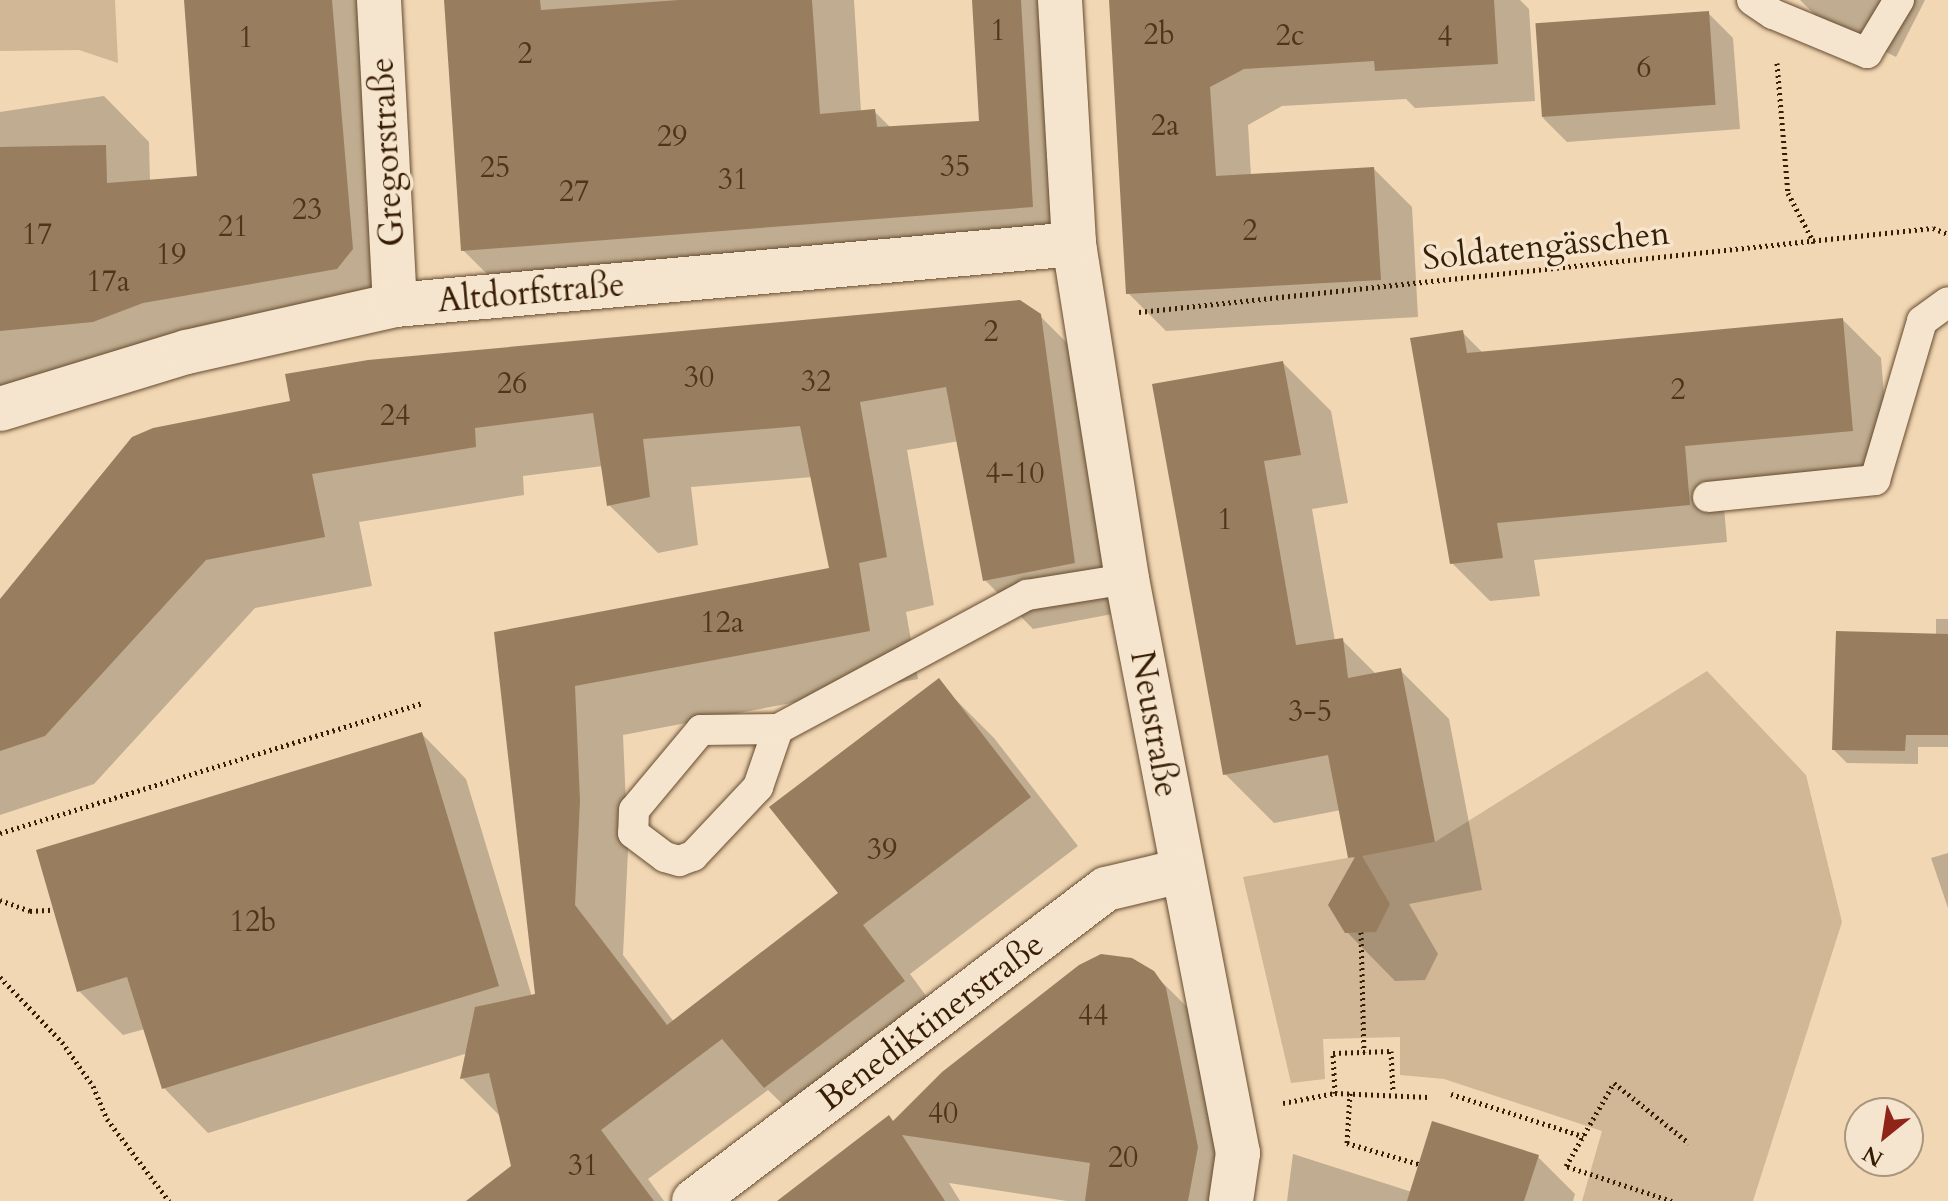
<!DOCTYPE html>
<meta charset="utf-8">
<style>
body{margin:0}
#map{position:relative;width:1948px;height:1201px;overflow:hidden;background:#f1d7b4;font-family:Cardo,serif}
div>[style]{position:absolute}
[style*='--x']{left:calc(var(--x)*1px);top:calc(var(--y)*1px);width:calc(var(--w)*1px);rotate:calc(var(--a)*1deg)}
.green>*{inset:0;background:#d1b796}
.shadow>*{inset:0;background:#0003}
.building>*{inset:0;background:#987e5f;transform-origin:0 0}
.path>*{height:5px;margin-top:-2.5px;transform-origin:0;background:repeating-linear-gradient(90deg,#371d03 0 2px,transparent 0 6px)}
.roads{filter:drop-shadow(0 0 2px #664c2f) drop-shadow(0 0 2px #664c2f)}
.lane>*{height:30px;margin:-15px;padding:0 15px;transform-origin:15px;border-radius:15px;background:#f6e5ce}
.street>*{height:44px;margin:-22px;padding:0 22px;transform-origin:22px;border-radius:22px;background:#f6e5ce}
span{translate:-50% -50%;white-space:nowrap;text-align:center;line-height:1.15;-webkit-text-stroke:7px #f6e5ce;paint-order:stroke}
.number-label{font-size:30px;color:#4f351a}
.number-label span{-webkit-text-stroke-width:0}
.street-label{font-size:34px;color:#371d03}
.north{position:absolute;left:1844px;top:1097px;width:80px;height:80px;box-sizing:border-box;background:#f6e5ce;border:2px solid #aa957d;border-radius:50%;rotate:210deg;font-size:22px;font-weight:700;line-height:32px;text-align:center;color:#371d03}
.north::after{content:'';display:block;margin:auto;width:28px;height:36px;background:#8f2418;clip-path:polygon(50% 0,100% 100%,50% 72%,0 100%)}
</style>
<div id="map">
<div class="green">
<i style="clip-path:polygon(0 0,115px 0,118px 63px,79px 50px,0 51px)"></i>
<i style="clip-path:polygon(1707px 671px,1806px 775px,1842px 922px,1753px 1201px,1582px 1201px,1602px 1131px,1444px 1079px,1400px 1075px,1400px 1037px,1323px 1039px,1325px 1079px,1291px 1083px,1243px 877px,1435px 842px)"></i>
</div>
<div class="shadow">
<i style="clip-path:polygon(186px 0,376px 0,398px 295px,0 406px,0 112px,104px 96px,149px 142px,150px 181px,199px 177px)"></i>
<i style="clip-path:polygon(445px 0,854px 0,861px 112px,874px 111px,891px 128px,981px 123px,974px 0,963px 0,1063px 0,1077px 252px,508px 295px,463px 250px)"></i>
<i style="clip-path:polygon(1111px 0,1520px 0,1529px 9px,1535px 101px,1415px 108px,1406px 99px,1282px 106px,1248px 125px,1251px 176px,1374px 169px,1412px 207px,1418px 317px,1166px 331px,1128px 293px)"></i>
<i style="clip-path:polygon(1800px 0,1925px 0,1896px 57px,1818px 18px)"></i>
<i style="clip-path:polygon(1708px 13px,1733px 38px,1740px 129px,1567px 142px,1543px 118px,1639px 18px)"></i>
<i style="clip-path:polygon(1040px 316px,1089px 365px,1123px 612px,1033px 629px,985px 580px,959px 441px,907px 450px,934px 605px,906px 612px,918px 679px,623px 735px,628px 851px,623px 955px,674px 1022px,841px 894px,945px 689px,994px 738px,1078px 846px,910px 974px,952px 1031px,814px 1135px,768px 1090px,648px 1179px,664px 1201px,469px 1201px,514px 1167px,502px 1118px,462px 1078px,468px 1053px,208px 1133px,164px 1088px,145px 1029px,123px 1035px,79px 991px,422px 734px,466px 779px,532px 997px,537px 996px,497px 634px,831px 570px,812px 477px,691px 487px,698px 545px,658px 553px,609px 505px,603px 466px,523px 476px,524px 495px,359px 522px,372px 586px,255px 608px,94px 784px,0 815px,0 606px,133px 439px)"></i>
<i style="clip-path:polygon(1843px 320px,1881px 358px,1890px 468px,1722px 484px,1727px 542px,1534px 560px,1540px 596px,1490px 601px,1452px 563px,1462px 332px,1483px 353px)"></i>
<i style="clip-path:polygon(1283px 363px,1331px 411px,1348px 503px,1312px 509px,1335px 641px,1342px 640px,1377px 675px,1400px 670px,1449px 719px,1482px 890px,1409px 904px,1438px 954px,1425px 980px,1395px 981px,1346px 931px,1355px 862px,1341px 810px,1274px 823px,1225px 774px,1154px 385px)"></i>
<i style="clip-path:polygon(1936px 619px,1948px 619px,1948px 747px,1918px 747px,1918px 764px,1847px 763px,1834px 750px,1936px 635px)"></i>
<i style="clip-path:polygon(1948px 853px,1948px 908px,1931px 858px)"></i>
<i style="clip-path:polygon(1152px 972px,1203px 1023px,1246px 1201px,1067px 1201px,949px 1183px,960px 1201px,778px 1201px,894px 1123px)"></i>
<i style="clip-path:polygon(1293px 1154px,1412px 1192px,1538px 1157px,1575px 1194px,1573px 1201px,1287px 1201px)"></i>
</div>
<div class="building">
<i style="clip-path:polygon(184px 0,332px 0,353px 249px,337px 269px,143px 303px,93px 322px,0 331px,0 147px,106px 145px,107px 183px,197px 176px)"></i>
<i style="clip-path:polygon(444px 0,540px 0,541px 10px,679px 0,812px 0,820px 114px,875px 109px,877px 127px,979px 121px,972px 0,1021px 0,1033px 207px,461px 251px)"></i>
<i style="clip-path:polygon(1109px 0,1494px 0,1498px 64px,1375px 71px,1374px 61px,1244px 69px,1210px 87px,1216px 176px,1374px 167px,1381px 280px,1126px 294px)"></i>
<i style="left:1709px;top:11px;width:94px;height:174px;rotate:86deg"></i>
<i style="clip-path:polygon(1020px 300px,1041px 314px,1075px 563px,983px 581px,946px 387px,860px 402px,887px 557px,859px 563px,870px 631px,575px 686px,580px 801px,575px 905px,667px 1025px,838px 893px,769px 807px,939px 678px,1031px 797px,863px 925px,905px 981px,764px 1088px,722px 1039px,601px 1130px,654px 1201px,466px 1201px,511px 1166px,489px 1073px,460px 1079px,475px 1007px,535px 994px,494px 632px,829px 568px,800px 426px,643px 439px,650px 497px,607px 506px,593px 413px,475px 428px,476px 447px,312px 474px,325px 537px,206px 560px,45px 736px,0 751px,0 599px,132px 437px,153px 428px,290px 401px,285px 374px,368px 360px)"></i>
<i style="clip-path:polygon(1843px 318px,1853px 431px,1685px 446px,1690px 505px,1497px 523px,1503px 558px,1450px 564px,1410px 338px,1463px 330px,1467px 353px)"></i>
<i style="clip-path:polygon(1283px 361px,1301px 455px,1264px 461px,1296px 645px,1343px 638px,1348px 678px,1401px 668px,1435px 842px,1362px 856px,1390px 904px,1376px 932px,1345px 933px,1328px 905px,1355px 857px,1348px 858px,1328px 755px,1223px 775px,1152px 384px)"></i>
<i style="clip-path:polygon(1836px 631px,1948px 634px,1948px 735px,1906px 735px,1905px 751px,1832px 750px)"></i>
<i style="clip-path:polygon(422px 732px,499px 986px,162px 1089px,127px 977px,77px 992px,36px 850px)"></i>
<i style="clip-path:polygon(1101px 954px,1132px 958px,1154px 971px,1166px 988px,1198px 1147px,1188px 1201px,1085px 1201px,1090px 1163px,902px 1135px,945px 1201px,777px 1201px,889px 1115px,893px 1121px,942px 1072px,1079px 965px)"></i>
<i style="clip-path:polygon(1432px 1121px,1539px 1155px,1524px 1201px,1407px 1201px)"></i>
</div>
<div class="path">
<i style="--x:1777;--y:63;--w:130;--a:85.2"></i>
<i style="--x:1788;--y:193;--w:56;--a:62.5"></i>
<i style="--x:1139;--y:312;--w:798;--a:-6.04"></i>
<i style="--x:1933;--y:228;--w:16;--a:22"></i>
<i style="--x:0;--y:833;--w:443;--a:-17.1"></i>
<i style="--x:0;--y:900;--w:32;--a:20"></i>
<i style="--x:30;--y:911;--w:22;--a:-3"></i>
<i style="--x:1361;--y:932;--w:120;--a:88.6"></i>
<i style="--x:0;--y:977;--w:90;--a:46.4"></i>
<i style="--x:62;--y:1042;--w:54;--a:54.8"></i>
<i style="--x:93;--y:1086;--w:36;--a:67"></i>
<i style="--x:107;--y:1119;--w:103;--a:52.9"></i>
<i style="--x:1335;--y:1093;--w:40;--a:-92.9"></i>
<i style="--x:1333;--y:1053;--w:58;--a:-2"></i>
<i style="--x:1391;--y:1051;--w:41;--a:87.2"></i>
<i style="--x:1350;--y:1093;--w:50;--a:93.4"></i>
<i style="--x:1347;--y:1143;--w:75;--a:16.3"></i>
<i style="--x:1451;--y:1094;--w:139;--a:17.7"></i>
<i style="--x:1283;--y:1103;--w:53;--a:-10.9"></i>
<i style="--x:1335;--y:1093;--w:93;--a:2.5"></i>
<i style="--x:1672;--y:1201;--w:112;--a:-161.7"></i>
<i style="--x:1566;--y:1166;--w:96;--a:-60"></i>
<i style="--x:1614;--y:1083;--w:96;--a:38.7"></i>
</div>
<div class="roads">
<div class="lane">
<i style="--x:1752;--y:0;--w:25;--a:34"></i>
<i style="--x:1773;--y:14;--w:102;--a:22.5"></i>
<i style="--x:1867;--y:53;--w:62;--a:-58.9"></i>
<i style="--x:1708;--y:497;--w:168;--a:-5.8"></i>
<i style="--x:1875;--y:480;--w:166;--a:-73.5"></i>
<i style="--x:1922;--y:321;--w:32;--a:-36"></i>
<i style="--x:778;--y:729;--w:77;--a:179.3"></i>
<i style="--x:701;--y:730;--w:104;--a:129.9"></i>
<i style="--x:634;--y:810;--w:23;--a:92"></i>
<i style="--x:633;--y:833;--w:40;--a:37"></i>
<i style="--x:665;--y:857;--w:15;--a:16"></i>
<i style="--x:679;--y:861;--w:15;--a:-20"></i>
<i style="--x:693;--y:856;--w:95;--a:-46.7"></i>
<i style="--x:758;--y:787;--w:61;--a:-71"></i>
<i style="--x:778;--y:729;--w:283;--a:-28.3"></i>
<i style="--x:1027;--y:595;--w:101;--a:-9.1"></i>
</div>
<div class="street">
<i style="--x:379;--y:0;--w:305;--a:87"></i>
<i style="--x:1060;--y:0;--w:244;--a:86.7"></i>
<i style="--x:1074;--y:244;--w:339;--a:81"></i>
<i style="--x:1127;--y:579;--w:585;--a:79.06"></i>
<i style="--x:1238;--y:1153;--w:49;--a:98.3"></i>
<i style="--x:0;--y:409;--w:195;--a:-17"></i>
<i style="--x:187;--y:352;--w:213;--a:-12.7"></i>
<i style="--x:395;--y:305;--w:682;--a:-5.13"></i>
<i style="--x:694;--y:1201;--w:517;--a:-37.14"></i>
<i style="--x:1106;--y:889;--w:77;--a:-13.5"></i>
</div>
</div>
<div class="number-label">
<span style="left:998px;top:31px">1</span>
<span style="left:1159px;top:35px">2b</span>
<span style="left:1290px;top:36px">2c</span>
<span style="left:1445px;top:37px">4</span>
<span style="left:246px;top:38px">1</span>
<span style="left:525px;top:54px">2</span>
<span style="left:1644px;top:68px">6</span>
<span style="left:1165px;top:126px">2a</span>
<span style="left:672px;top:137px">29</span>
<span style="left:955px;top:167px">35</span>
<span style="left:495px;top:168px">25</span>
<span style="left:733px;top:180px">31</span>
<span style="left:574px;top:192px">27</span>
<span style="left:307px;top:210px">23</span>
<span style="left:233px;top:227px">21</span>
<span style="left:1250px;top:231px">2</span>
<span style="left:37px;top:235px">17</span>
<span style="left:171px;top:255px">19</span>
<span style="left:108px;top:282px">17a</span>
<span style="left:991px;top:332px">2</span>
<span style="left:699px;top:378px">30</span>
<span style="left:816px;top:382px">32</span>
<span style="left:512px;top:384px">26</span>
<span style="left:1678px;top:390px">2</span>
<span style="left:395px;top:416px">24</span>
<span style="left:1015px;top:474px">4-10</span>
<span style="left:1225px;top:520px">1</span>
<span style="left:722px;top:623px">12a</span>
<span style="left:1310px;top:712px">3-5</span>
<span style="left:882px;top:850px">39</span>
<span style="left:253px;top:922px">12b</span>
<span style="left:1093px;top:1016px">44</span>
<span style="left:943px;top:1114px">40</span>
<span style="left:1123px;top:1158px">20</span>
<span style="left:583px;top:1166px">31</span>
</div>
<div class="street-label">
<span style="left:387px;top:152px;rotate:-93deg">Gregorstraße</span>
<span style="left:1546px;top:246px;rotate:-6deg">Soldatengässchen</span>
<span style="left:531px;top:293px;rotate:-5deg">Altdorfstraße</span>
<span style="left:1154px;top:724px;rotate:80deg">Neustraße</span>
<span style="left:931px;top:1022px;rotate:-37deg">Benediktinerstraße</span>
</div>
<div class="north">N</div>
</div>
